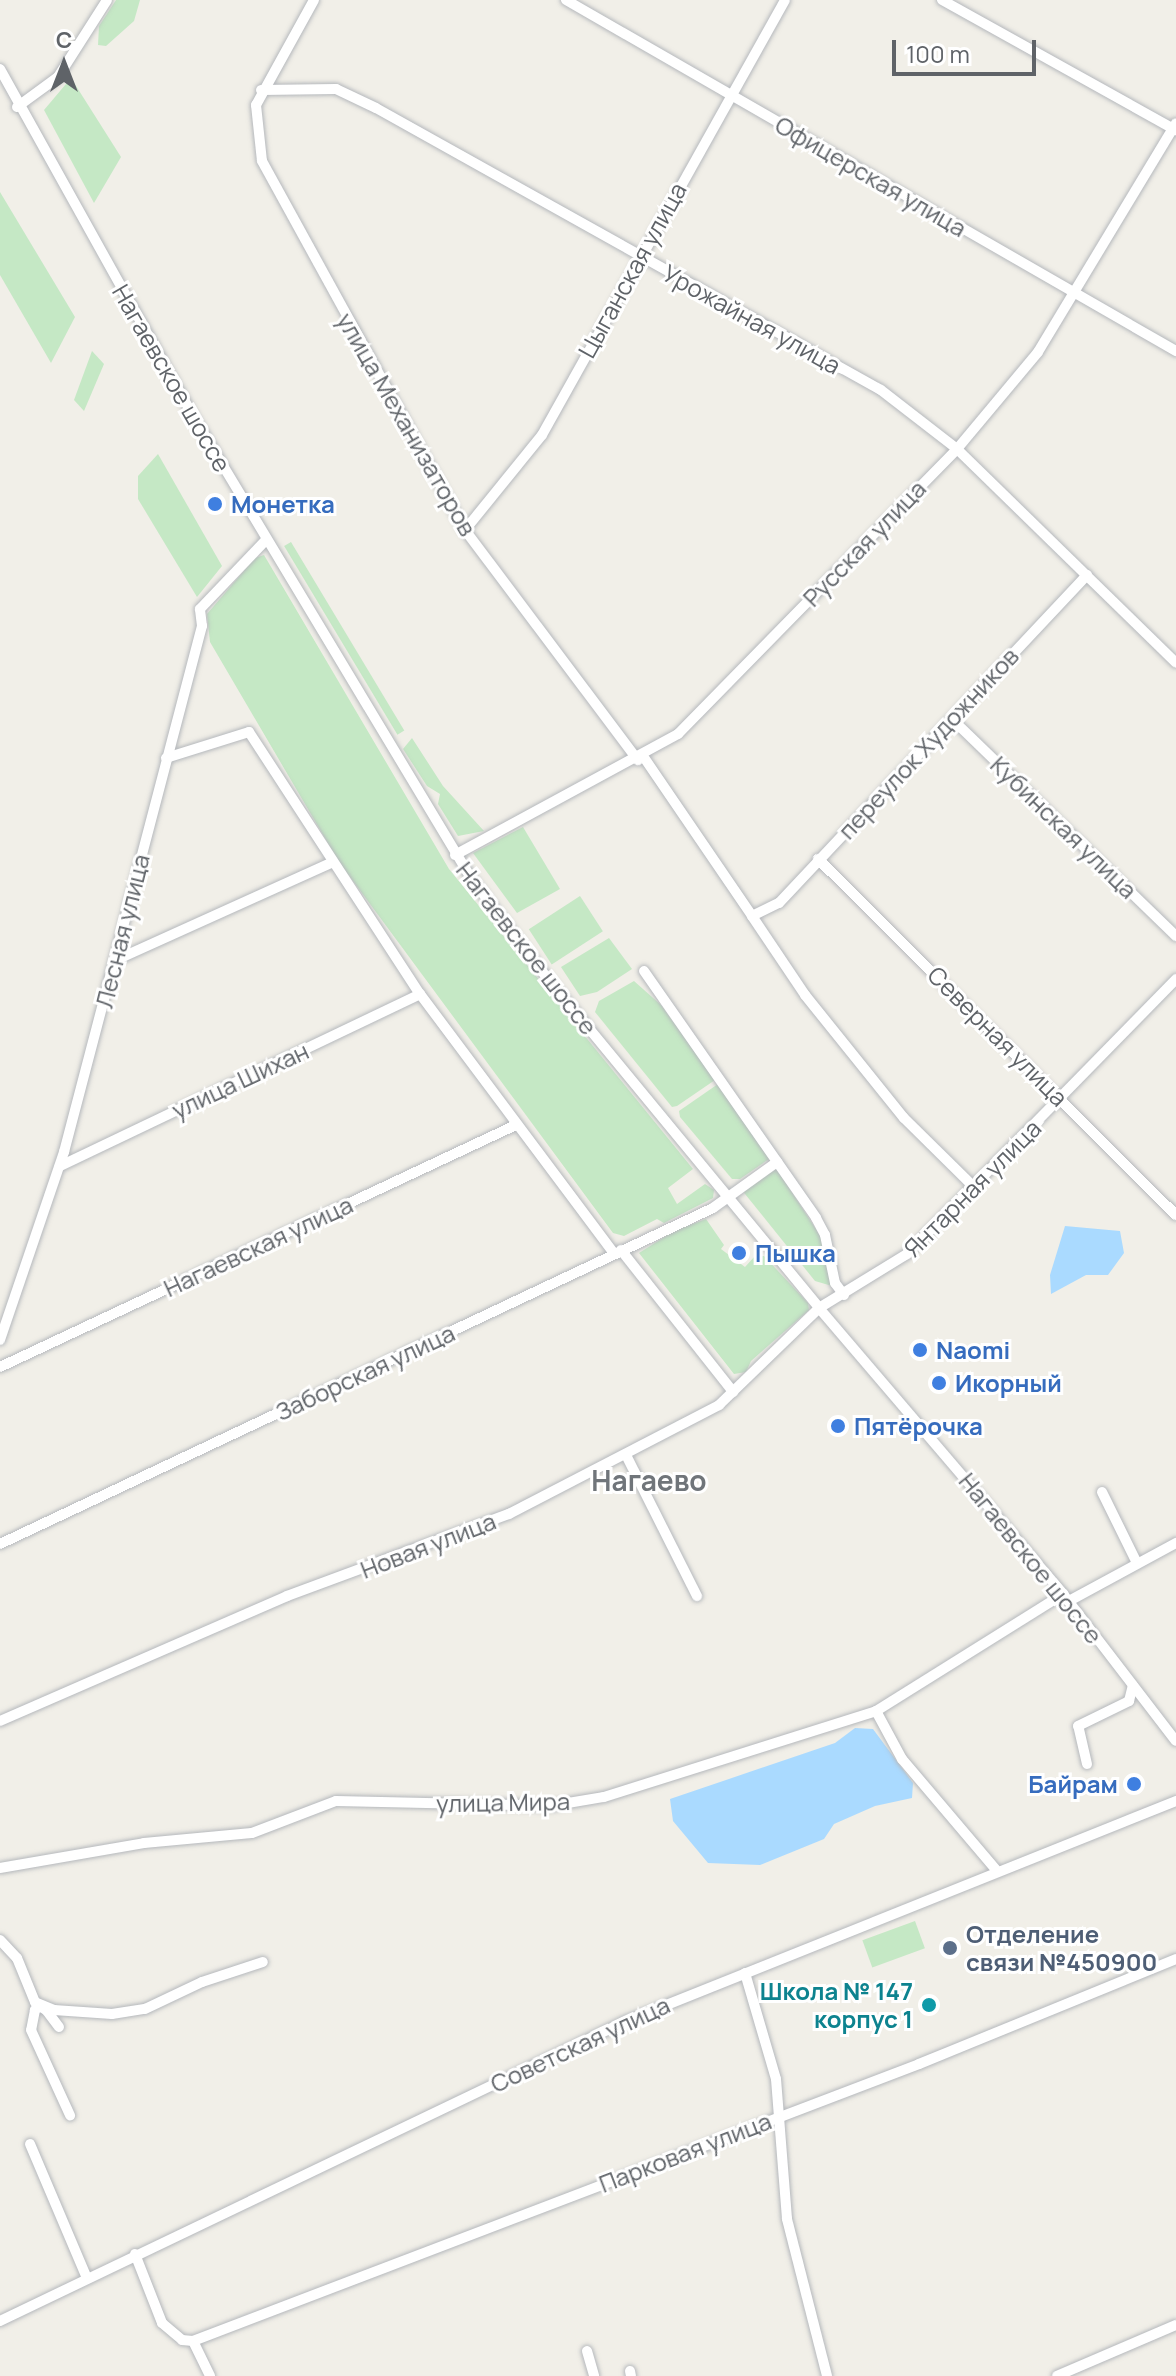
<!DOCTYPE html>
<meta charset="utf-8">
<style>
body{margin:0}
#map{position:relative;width:1176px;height:2376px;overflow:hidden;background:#f1efe8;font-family:Manrope,sans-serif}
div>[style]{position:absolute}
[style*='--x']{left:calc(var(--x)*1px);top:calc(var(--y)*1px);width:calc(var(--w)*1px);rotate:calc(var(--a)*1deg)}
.green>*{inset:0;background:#c5e8c5;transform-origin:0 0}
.water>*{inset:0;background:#aadaff}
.roads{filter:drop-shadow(0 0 2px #b5b8bc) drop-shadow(0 0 2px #b5b8bc)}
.minor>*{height:10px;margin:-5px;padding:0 5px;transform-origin:5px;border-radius:5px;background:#fff}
.dots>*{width:22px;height:22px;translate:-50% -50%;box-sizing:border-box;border:4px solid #fff;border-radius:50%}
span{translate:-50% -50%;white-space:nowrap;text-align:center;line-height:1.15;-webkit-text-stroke:6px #fff;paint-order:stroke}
.street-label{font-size:24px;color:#5f6368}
.shop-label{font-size:24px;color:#366cbe;font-weight:700}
.left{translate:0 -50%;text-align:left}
.right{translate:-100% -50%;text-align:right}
.service-label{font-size:24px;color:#4e5e75;font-weight:700}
.culture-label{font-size:24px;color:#0d838f;font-weight:700}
.quarter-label{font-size:28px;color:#70757a;font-weight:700}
.north{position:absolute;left:24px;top:24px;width:80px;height:80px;-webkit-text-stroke:6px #fff;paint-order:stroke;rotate:0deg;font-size:22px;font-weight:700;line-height:32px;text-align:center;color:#5f6368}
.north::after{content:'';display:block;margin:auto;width:28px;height:36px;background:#5f6368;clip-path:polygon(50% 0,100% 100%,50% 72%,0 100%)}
.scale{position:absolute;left:892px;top:40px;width:144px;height:36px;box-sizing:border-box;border:4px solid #5f6368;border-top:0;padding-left:10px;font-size:24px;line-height:28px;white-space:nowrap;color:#5f6368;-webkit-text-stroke:6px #fff;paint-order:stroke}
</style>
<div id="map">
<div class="green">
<i style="clip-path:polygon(116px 0,140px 0,134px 21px,106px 46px,98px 45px,99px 26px)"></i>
<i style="clip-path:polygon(71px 78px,121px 157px,94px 203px,44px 110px)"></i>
<i style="clip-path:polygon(0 192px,75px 317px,51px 363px,0 275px)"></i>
<i style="clip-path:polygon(92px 351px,104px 364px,84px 411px,74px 400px)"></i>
<i style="clip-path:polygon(158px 454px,222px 566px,197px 597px,138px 499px,138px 476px)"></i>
<i style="left:291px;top:542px;width:220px;height:8px;rotate:59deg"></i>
<i style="clip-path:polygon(264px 555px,449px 869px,693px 1169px,668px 1188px,677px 1204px,705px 1184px,714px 1190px,713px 1198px,664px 1223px,657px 1219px,624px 1236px,613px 1233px,339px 862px,210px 642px,207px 614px,255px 558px)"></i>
<i style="clip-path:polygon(412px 738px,443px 786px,484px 831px,458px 836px,438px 804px,440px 794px,427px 786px,403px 749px)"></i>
<i style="clip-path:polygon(523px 827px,560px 889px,517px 913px,473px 853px)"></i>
<i style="left:580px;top:896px;width:42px;height:61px;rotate:57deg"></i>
<i style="clip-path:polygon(609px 938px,632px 969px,597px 992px,580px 996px,561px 967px)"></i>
<i style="clip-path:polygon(634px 981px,661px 1005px,715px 1080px,677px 1106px,672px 1107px,595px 1012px,599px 1001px)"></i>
<i style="clip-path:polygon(718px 1084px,769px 1159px,740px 1179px,732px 1179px,680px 1117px,679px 1111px)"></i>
<i style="clip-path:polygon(776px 1168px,823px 1240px,832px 1286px,815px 1281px,741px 1189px)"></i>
<i style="clip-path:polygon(706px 1219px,724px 1245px,721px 1249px,745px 1267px,755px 1256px,764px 1256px,808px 1303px,809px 1310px,751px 1361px,746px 1372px,734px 1374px,639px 1253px,674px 1231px)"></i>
<i style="left:915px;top:1921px;width:29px;height:56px;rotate:70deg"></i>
</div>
<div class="water">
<i style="clip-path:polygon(1065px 1226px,1120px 1231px,1124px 1253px,1108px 1275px,1086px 1275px,1051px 1294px,1050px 1275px)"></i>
<i style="clip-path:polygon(855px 1728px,873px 1729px,913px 1783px,912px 1798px,875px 1806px,834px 1824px,824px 1839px,760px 1865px,708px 1863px,673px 1821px,670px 1799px,835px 1743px)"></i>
</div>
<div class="roads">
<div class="minor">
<i style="--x:314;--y:0;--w:120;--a:118.9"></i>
<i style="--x:256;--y:105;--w:56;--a:83.9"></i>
<i style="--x:262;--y:161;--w:421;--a:61.2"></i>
<i style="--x:465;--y:530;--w:288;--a:53.1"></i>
<i style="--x:566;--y:0;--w:704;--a:29.92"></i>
<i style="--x:942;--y:0;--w:268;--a:29.1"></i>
<i style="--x:0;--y:69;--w:389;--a:60.9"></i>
<i style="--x:189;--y:409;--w:547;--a:58.98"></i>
<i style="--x:471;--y:878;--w:114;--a:52.8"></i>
<i style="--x:540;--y:969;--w:439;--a:50.5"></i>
<i style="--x:819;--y:1308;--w:376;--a:49.5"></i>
<i style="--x:1063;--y:1594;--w:185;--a:52.5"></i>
<i style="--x:261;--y:90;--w:75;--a:-0.8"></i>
<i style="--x:336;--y:89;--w:44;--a:25.4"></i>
<i style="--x:376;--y:108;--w:578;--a:29.18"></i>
<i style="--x:881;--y:390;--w:96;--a:37.8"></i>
<i style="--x:957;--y:449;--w:306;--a:44.3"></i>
<i style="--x:17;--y:107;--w:51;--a:-36.2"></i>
<i style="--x:58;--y:77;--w:91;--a:-57.5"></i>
<i style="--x:465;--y:530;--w:122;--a:-51"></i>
<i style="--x:542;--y:435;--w:498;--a:-60.8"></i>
<i style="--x:952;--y:719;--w:312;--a:44.1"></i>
<i style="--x:643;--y:756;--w:194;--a:55.7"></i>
<i style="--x:752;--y:916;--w:30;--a:-26"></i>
<i style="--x:779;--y:903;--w:450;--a:-46.8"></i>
<i style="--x:166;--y:758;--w:87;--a:-17.4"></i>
<i style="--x:249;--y:732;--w:313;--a:56.9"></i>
<i style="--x:420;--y:994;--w:324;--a:53.2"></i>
<i style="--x:455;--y:855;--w:254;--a:-28.5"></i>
<i style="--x:678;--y:734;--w:399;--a:-45.6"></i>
<i style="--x:957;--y:449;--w:126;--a:-50.1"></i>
<i style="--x:1038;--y:352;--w:267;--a:-58.9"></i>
<i style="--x:818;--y:859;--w:505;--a:44.84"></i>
<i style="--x:752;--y:916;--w:95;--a:56.1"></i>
<i style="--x:805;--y:995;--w:158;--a:51.2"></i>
<i style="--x:904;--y:1118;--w:98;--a:44.6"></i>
<i style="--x:116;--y:960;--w:236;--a:-24.3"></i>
<i style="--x:644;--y:971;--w:301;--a:55.1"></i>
<i style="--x:816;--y:1218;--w:19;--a:62"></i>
<i style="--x:825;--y:1235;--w:49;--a:78.2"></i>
<i style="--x:835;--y:1283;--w:15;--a:53"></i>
<i style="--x:60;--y:1166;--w:399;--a:-25.5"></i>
<i style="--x:621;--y:1250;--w:181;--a:51.7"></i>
<i style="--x:0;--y:1340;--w:199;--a:-71.2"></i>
<i style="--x:64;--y:1152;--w:544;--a:-75.3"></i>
<i style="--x:202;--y:626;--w:17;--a:-97"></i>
<i style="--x:200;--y:609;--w:95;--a:-46.3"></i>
<i style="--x:0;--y:1367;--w:570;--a:-25.13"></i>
<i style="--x:626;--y:1455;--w:158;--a:63.3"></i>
<i style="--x:1102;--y:1492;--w:79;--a:63.8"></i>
<i style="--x:0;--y:1544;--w:788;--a:-25.23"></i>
<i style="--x:713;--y:1208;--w:79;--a:-35.7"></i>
<i style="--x:1069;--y:1601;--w:122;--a:-28.5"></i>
<i style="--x:876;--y:1711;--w:55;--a:61.6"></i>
<i style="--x:902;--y:1759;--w:145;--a:49.7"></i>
<i style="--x:0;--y:1721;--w:313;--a:-23.5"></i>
<i style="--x:287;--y:1596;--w:237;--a:-20.3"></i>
<i style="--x:509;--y:1514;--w:237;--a:-27.4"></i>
<i style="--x:719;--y:1405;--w:139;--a:-44.1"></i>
<i style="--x:819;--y:1308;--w:103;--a:-31.5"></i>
<i style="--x:907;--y:1254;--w:385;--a:-45.6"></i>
<i style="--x:1087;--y:1764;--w:39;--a:-103"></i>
<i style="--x:1078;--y:1726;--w:57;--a:-26.1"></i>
<i style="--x:1129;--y:1701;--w:16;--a:-76"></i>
<i style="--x:0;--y:1868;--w:146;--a:-9.8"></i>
<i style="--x:144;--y:1843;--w:108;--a:-5.3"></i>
<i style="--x:252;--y:1833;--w:90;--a:-20.9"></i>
<i style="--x:336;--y:1801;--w:214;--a:1.3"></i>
<i style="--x:550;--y:1806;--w:55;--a:-9.5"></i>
<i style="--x:604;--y:1797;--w:285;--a:-17.5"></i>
<i style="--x:876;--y:1711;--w:221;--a:-32"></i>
<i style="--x:0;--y:1940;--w:25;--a:47"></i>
<i style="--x:17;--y:1958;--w:48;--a:67.8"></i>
<i style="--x:35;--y:2002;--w:21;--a:23"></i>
<i style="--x:54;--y:2010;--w:58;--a:3.9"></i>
<i style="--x:112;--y:2014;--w:33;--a:-9"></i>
<i style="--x:145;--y:2009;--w:63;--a:-25.3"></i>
<i style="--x:202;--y:1982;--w:64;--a:-18.2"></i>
<i style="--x:745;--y:1973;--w:110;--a:73.7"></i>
<i style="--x:776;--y:2079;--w:140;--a:85.5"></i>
<i style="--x:787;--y:2219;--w:162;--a:75.7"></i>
<i style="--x:59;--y:2027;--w:21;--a:-127"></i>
<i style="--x:46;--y:2010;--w:8;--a:-150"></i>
<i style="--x:39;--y:2006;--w:6;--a:135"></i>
<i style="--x:35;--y:2010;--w:20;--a:101"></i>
<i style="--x:31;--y:2030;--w:94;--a:65.4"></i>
<i style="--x:30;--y:2144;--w:146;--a:67"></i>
<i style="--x:135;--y:2254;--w:74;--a:68.6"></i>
<i style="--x:162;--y:2323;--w:26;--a:40"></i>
<i style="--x:182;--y:2340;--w:11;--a:5"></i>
<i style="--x:193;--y:2341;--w:39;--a:64"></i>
<i style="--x:0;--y:2321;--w:692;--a:-25.6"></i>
<i style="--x:624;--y:2022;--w:595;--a:-21.82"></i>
<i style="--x:193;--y:2341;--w:777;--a:-20.88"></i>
<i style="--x:919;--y:2064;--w:278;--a:-22.2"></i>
<i style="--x:587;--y:2351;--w:26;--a:74"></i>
<i style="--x:630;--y:2371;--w:5;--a:79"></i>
<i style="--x:1057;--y:2376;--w:129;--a:-23.2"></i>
</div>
</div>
<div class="dots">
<i style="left:215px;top:504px;background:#3f7fe0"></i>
<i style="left:739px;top:1253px;background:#3f7fe0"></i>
<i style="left:920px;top:1350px;background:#3f7fe0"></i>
<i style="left:939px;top:1383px;background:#3f7fe0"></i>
<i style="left:838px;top:1426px;background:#3f7fe0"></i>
<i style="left:1134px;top:1784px;background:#3f7fe0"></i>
<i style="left:950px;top:1948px;background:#5c6f8a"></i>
<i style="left:929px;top:2005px;background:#0f9aa8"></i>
</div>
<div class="street-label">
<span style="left:871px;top:176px;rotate:30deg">Офицерская улица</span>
<span style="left:632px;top:270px;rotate:-61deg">Цыганская улица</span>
<span style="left:752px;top:319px;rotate:29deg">Урожайная улица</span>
<span style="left:172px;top:378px;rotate:60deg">Нагаевское шоссе</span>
<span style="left:407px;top:424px;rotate:60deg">улица Механизаторов</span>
<span style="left:864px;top:543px;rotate:-46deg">Русская улица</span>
<span style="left:928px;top:743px;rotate:-47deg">переулок Художников</span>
<span style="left:1064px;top:827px;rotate:44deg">Кубинская улица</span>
<span style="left:122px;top:931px;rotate:-76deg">Лесная улица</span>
<span style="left:527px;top:948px;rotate:52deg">Нагаевское шоссе</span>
<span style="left:998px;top:1036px;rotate:45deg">Северная улица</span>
<span style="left:240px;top:1080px;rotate:-25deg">улица Шихан</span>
<span style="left:972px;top:1188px;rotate:-45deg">Янтарная улица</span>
<span style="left:258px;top:1246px;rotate:-25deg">Нагаевская улица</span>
<span style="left:365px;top:1372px;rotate:-25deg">Заборская улица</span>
<span style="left:428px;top:1545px;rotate:-21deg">Новая улица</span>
<span style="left:1031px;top:1558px;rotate:51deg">Нагаевское шоссе</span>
<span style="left:503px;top:1802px;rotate:-1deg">улица Мира</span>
<span style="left:580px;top:2044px;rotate:-25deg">Советская улица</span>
<span style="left:685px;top:2152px;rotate:-21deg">Парковая улица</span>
</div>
<div class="shop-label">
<span class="left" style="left:231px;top:504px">Монетка</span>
<span class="left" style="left:755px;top:1253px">Пышка</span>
<span class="left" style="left:936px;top:1350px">Naomi</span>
<span class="left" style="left:955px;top:1383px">Икорный</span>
<span class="left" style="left:854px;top:1426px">Пятёрочка</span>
<span class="right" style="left:1118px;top:1784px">Байрам</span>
</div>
<div class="service-label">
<span class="left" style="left:966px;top:1948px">Отделение<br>связи №450900</span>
</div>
<div class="culture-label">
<span class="right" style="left:913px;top:2005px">Школа № 147<br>корпус 1</span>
</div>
<div class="quarter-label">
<span style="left:649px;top:1480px">Нагаево</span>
</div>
<div class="north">С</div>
<div class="scale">100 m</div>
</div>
